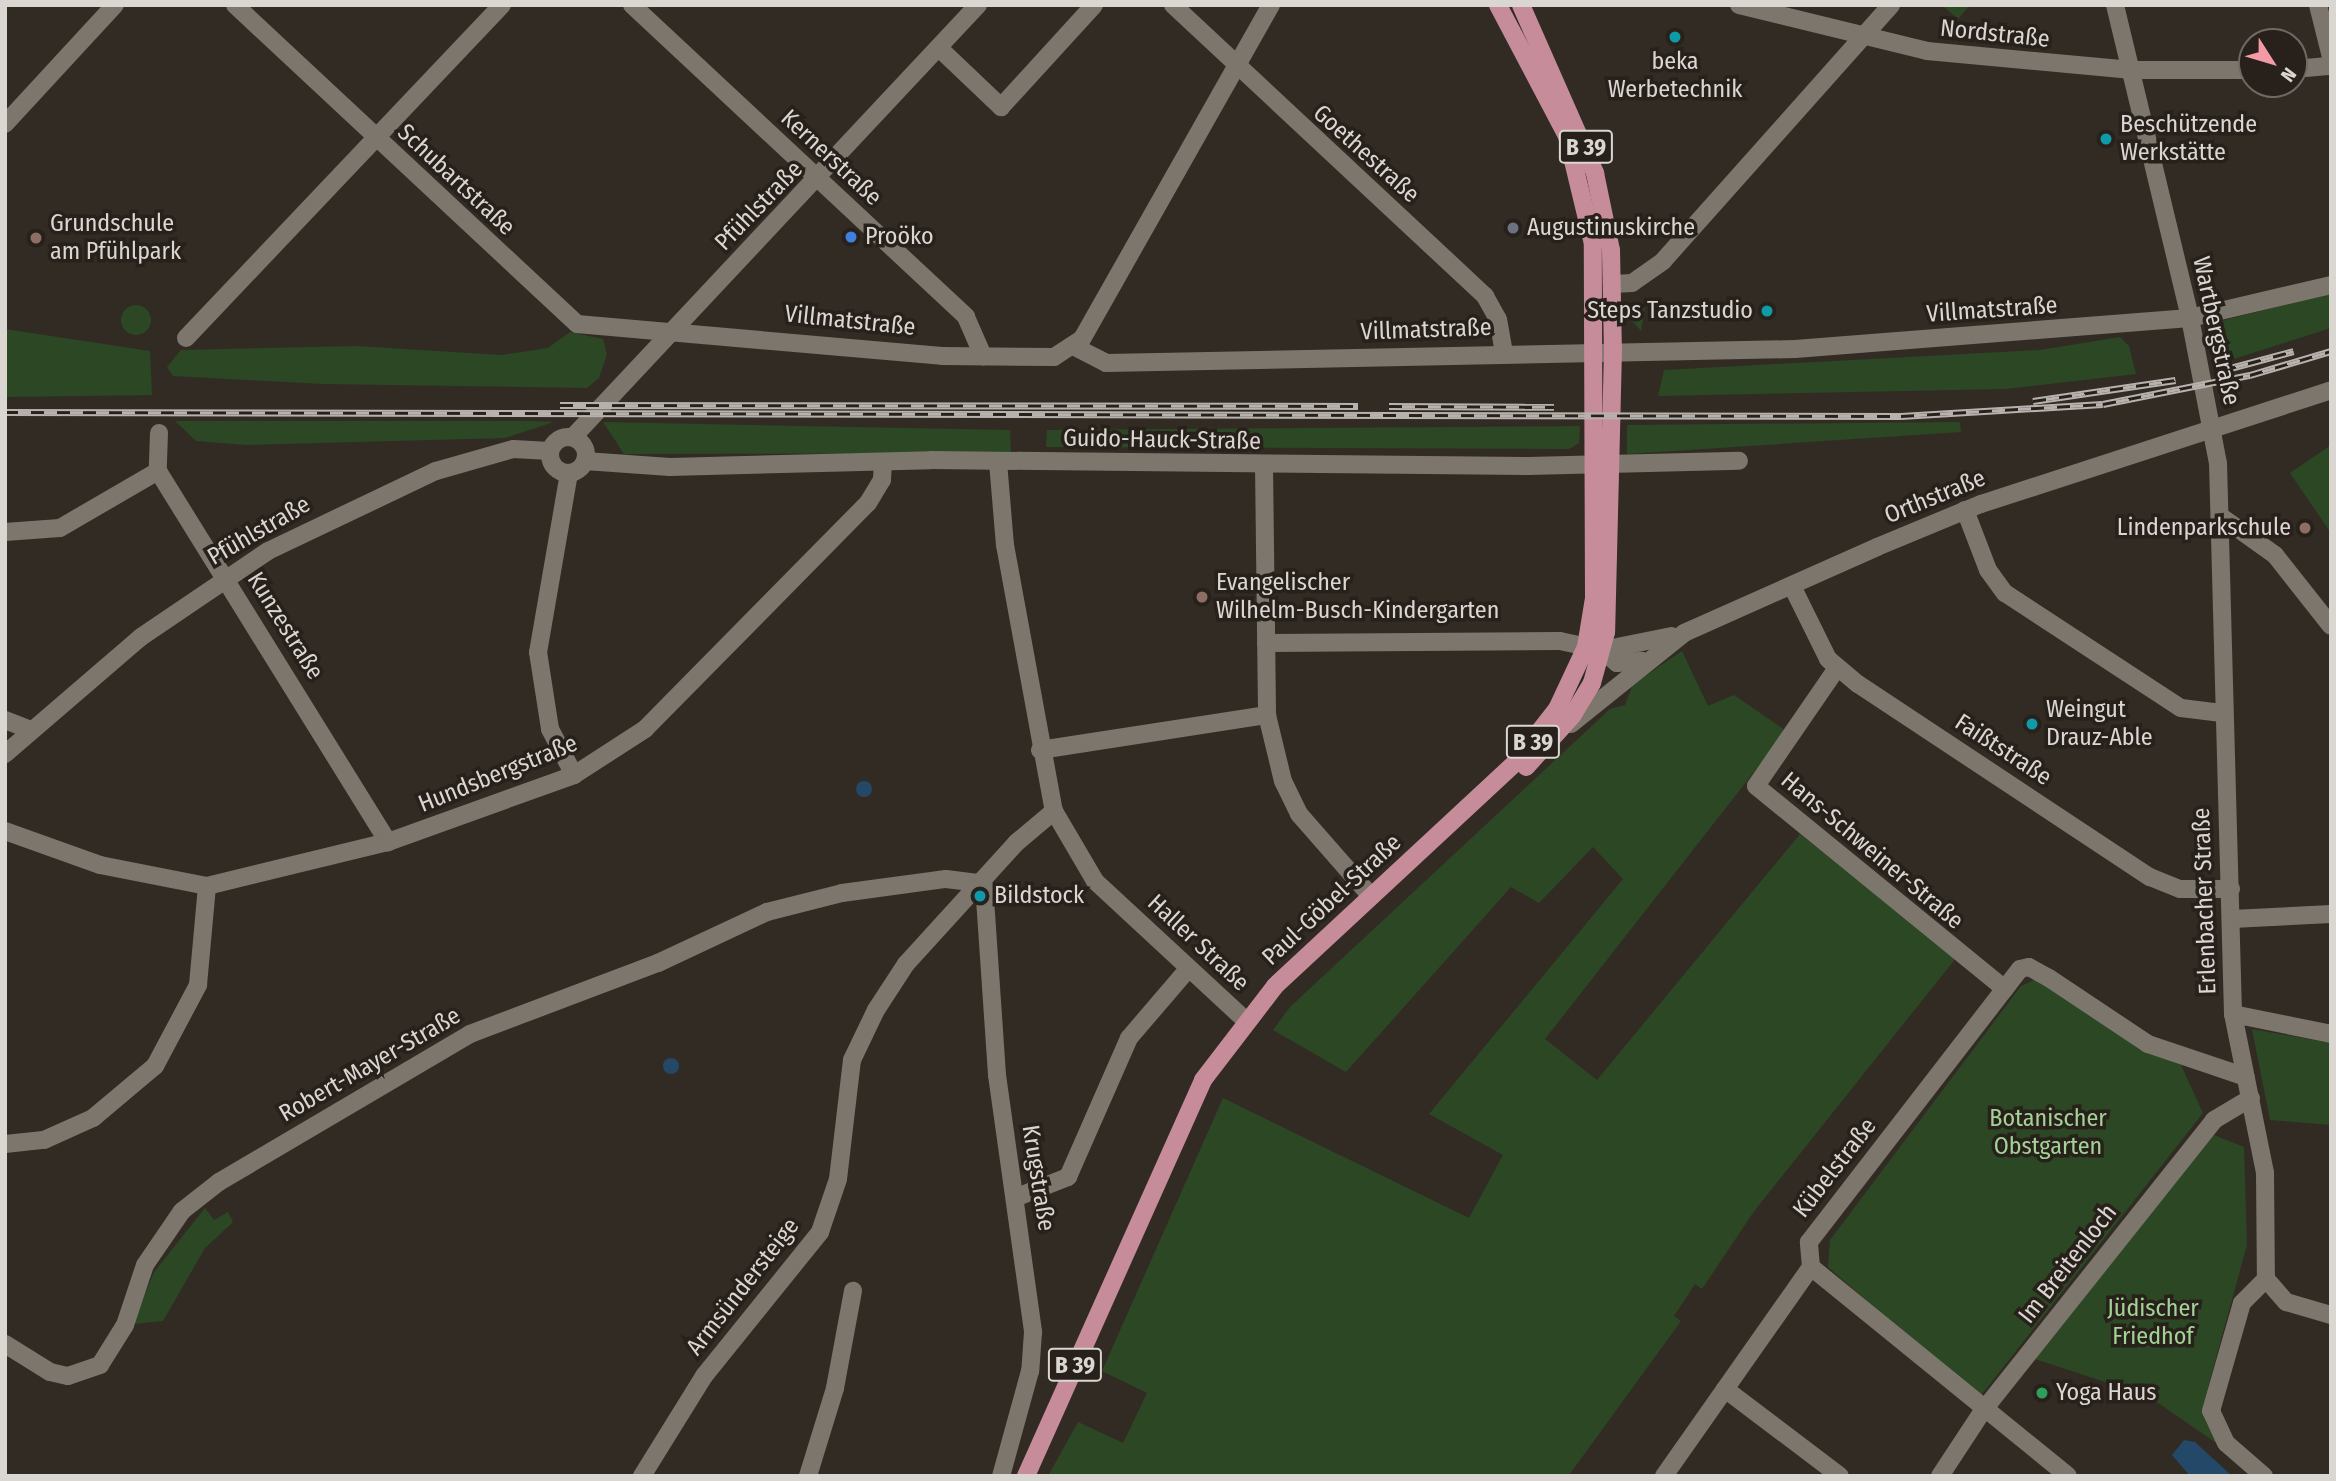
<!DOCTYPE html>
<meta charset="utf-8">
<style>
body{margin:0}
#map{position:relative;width:2336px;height:1481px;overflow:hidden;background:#322b24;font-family:"Fira Sans Condensed",sans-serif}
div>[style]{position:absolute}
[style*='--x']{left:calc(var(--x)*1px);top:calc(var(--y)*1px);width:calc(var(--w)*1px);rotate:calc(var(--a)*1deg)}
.green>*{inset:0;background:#2c4724}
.round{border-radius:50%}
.water>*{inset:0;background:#244867}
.minor>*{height:18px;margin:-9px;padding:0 9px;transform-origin:9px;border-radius:9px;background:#7d766d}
.minor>.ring{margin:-9px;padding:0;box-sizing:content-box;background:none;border:18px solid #7d766d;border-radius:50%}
.major>*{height:18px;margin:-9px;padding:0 9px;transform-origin:9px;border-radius:9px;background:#c78c99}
.rail>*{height:7px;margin-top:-3.5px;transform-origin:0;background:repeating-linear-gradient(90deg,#28211b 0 13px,#b7b2ad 0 26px);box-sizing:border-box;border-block:2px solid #b7b2ad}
.dots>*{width:19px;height:19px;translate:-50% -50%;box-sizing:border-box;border:4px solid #28211b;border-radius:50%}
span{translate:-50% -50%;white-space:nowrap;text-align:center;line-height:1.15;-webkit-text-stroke:7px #28211b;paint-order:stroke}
.shield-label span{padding:2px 5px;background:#28211b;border:2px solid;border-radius:5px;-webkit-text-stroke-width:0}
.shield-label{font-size:23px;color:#dad6d1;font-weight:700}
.street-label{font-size:24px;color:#dad6d1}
.poi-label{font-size:24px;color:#dad6d1}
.left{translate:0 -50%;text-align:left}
.right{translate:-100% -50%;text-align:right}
.park-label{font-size:24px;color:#a2d295}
.frame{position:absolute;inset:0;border:7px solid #dad6d1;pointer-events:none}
.north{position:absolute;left:2238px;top:28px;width:70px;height:70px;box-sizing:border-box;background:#28211b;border:2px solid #6f6964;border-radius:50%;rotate:127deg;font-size:19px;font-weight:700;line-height:28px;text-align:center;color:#dad6d1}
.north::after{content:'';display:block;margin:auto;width:24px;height:32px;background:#f39aa7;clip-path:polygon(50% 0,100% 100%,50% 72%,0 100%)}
</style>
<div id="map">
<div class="green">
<i style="clip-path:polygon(1942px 5px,1970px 5px,1958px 19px)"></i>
<i style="clip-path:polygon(2331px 293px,2331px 328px,2221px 363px,2209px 324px)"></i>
<i style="clip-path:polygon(1639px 302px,1645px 306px,1641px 331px,1627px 315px)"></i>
<i class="round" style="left:121px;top:305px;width:30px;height:30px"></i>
<i style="clip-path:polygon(5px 329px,150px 351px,152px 395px,5px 397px)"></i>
<i style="clip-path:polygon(570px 332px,603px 339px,607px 354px,599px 378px,587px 388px,323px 384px,173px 376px,167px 367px,181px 350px,356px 346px,501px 355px,548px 348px)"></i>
<i style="clip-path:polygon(2120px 337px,2129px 346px,2136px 374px,2005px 389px,1658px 396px,1664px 370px,2040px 350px)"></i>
<i style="clip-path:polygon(175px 421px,532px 421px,554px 422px,505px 438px,246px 445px,196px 441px)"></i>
<i style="clip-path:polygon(603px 422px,1010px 430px,1011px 453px,624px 454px)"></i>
<i style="clip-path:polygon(1960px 422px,1961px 432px,1627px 454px,1627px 425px)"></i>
<i style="clip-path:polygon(1580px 426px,1579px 443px,1569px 449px,1046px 447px,1047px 430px)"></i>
<i style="clip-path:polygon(2331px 445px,2331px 533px,2290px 473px)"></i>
<i style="clip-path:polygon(1682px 651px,1708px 706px,1734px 695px,1786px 731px,1545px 1039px,1597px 1080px,1800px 834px,1956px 958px,1755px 1210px,1702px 1289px,1695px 1284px,1674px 1316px,1681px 1321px,1572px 1471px,1567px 1476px,1048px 1476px,1078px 1422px,1123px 1443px,1147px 1393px,1102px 1371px,1223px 1098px,1469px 1218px,1503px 1155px,1429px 1114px,1623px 879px,1593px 847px,1539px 903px,1511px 887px,1346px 1072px,1273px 1030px,1290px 1007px,1610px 709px,1625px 705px,1633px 684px)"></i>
<i style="clip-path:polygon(2038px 978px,2181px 1065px,2203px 1113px,1979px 1398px,1828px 1267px,1830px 1240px,2021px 986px)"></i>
<i style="clip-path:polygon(2252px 1029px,2331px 1043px,2331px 1125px,2270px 1120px)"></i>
<i style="clip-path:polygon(2214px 1135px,2244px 1147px,2247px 1245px,2208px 1387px,2206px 1422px,2219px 1445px,2148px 1396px,2032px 1358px)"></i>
<i style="clip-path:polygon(205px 1208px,214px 1220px,228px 1212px,233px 1222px,205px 1248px,163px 1321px,133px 1324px,154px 1272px)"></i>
</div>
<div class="water">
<i class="round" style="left:856px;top:781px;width:16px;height:16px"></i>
<i class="round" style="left:663px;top:1058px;width:16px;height:16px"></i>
<i style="clip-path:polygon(2184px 1440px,2195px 1442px,2232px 1476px,2190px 1476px,2172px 1455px)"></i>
</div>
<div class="minor">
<i style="--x:235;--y:5;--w:468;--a:43"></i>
<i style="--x:577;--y:324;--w:366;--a:5"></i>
<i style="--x:942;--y:356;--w:112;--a:0.5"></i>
<i style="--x:1054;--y:357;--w:33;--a:-33"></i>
<i style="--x:1082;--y:339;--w:384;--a:-60.5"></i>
<i style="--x:632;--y:5;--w:457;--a:43"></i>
<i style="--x:966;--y:317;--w:43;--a:66.4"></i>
<i style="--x:1173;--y:5;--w:427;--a:43"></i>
<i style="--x:1485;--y:296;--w:26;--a:61"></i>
<i style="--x:1498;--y:319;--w:34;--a:80"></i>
<i style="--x:1739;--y:5;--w:194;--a:13.7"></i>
<i style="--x:1927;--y:51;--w:206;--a:5.3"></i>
<i style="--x:2132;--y:70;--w:120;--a:0"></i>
<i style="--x:2115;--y:5;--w:322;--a:76.5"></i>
<i style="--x:2190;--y:318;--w:148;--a:79.1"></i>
<i style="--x:2218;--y:463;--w:551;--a:88.44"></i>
<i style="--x:2233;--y:1014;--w:162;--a:78.6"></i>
<i style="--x:2265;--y:1173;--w:106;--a:89.5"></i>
<i style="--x:2266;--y:1279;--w:30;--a:49"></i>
<i style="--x:2286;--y:1302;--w:47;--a:16.1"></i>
<i style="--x:2318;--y:5;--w:54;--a:76"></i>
<i style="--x:939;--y:48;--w:86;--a:43.6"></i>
<i style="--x:1001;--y:107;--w:138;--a:-47.6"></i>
<i style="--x:2294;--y:69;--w:37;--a:-5"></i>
<i style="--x:5;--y:124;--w:162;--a:-47.3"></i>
<i style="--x:1613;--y:284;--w:19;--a:-3"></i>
<i style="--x:1632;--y:283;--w:38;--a:-35"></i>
<i style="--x:1663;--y:261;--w:343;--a:-48.3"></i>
<i style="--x:186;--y:338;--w:459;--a:-46.5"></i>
<i style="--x:1075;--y:347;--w:35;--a:27"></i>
<i style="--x:1106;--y:363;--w:689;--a:-1.16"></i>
<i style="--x:1795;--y:349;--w:396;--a:-4.5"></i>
<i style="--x:2190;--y:318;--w:145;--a:-13.2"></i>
<i style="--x:159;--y:433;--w:38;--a:92"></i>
<i style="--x:158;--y:471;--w:437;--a:58.2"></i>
<i class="ring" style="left:550px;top:437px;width:18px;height:18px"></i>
<i style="--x:573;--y:437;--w:592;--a:-46.85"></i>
<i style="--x:585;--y:461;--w:85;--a:4"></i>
<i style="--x:670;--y:467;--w:261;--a:-1.5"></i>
<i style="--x:931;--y:460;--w:597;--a:0.58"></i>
<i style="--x:1528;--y:466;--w:211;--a:-1.4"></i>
<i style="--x:998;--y:462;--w:83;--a:85.2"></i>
<i style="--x:1005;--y:545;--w:270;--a:79.6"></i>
<i style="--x:1054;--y:811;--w:81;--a:59.6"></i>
<i style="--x:1095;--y:881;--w:206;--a:42.8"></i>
<i style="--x:1264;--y:465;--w:250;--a:89.3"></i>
<i style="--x:1267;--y:715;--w:68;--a:76.4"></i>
<i style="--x:1283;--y:781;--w:37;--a:64"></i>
<i style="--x:1299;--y:814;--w:108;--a:48.8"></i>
<i style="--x:569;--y:473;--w:182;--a:99.8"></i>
<i style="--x:538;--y:652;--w:78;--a:81.1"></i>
<i style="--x:550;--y:729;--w:52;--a:62.4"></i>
<i style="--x:1965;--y:510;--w:64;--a:69"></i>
<i style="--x:1988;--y:570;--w:29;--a:54"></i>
<i style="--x:2005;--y:593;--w:210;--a:33.2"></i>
<i style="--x:2181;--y:708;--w:41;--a:7"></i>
<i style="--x:2223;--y:518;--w:64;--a:35.4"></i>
<i style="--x:2275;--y:555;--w:90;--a:51.7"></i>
<i style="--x:5;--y:532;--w:55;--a:-4.2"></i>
<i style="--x:60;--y:528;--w:113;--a:-30.2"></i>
<i style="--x:1792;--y:586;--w:81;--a:63.7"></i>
<i style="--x:1828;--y:659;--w:39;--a:40"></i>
<i style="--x:1858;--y:684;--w:350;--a:33.5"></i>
<i style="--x:2150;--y:877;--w:32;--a:22"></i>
<i style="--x:2180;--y:889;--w:51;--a:0"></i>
<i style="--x:1266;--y:643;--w:294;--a:-0.4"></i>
<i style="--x:1560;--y:641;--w:43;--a:12.1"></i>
<i style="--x:1602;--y:650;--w:20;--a:41"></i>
<i style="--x:1617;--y:663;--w:25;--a:-5"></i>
<i style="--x:1602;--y:650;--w:71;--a:-11.3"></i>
<i style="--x:1837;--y:668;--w:143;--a:124.5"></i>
<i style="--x:1756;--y:786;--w:321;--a:39.2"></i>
<i style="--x:5;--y:720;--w:26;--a:21"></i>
<i style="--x:1571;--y:724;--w:145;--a:-38.8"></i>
<i style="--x:1684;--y:633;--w:211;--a:-24"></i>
<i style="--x:1877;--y:547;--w:113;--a:-22.5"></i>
<i style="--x:1981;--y:504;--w:368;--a:-18"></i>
<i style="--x:1040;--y:750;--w:230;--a:-8.8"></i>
<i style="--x:5;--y:754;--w:179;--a:-40.7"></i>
<i style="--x:141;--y:637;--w:153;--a:-34.1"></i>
<i style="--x:268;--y:551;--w:186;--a:-25.5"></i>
<i style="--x:436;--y:471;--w:80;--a:-15.9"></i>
<i style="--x:513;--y:449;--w:37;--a:3"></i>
<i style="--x:5;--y:831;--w:101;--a:19.7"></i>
<i style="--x:100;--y:865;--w:109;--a:11.1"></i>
<i style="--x:207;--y:886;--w:186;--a:-13.7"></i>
<i style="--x:388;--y:842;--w:198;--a:-19.8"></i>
<i style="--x:574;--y:775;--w:85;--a:-32.9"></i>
<i style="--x:645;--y:729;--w:317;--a:-45.4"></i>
<i style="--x:868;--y:503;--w:27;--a:-59"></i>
<i style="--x:882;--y:480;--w:18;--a:-87"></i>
<i style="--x:984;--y:884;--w:191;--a:86.1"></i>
<i style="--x:997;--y:1075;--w:260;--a:82"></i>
<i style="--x:1033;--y:1332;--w:39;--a:94"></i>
<i style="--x:1030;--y:1371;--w:109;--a:105.4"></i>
<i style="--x:2232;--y:919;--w:99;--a:-2.9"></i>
<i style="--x:2233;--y:1014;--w:100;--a:11.5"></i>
<i style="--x:5;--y:1144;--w:39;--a:-6"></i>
<i style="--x:44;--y:1140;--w:54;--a:-24.2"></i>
<i style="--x:93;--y:1118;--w:81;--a:-40"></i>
<i style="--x:155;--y:1066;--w:92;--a:-62"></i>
<i style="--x:198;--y:985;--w:99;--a:-84.8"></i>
<i style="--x:1017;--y:1197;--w:55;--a:-21.4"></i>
<i style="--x:1068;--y:1177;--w:152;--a:-66.3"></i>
<i style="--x:1129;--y:1038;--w:92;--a:-49.4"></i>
<i style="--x:1811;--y:1267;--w:331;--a:39.1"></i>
<i style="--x:5;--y:1344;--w:53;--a:31.9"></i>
<i style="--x:50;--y:1372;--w:18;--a:13"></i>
<i style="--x:68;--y:1376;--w:34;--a:-19"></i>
<i style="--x:100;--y:1365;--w:47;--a:-58"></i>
<i style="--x:125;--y:1325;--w:63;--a:-71.6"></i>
<i style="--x:145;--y:1265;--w:65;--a:-55.6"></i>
<i style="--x:182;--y:1211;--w:47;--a:-38.1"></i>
<i style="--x:219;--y:1182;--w:291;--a:-30.5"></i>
<i style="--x:470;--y:1034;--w:201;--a:-20.7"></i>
<i style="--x:658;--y:963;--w:120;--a:-25.1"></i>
<i style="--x:767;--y:912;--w:77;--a:-14.2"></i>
<i style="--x:842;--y:893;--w:105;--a:-7.7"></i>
<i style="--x:946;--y:879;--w:38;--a:7"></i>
<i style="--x:1725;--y:1389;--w:144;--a:37.1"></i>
<i style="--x:642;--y:1476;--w:118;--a:-58.2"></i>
<i style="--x:704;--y:1376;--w:185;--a:-51.1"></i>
<i style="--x:820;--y:1232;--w:56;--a:-71.2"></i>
<i style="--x:838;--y:1179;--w:120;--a:-83.3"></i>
<i style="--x:852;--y:1060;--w:55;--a:-64.4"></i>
<i style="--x:876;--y:1010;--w:55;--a:-56.9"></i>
<i style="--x:906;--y:964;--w:164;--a:-47.7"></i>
<i style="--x:1016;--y:843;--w:50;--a:-40.1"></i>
<i style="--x:808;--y:1476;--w:92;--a:-72.9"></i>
<i style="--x:835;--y:1388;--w:99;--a:-79.5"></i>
<i style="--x:1664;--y:1476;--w:256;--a:-54.9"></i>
<i style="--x:1811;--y:1267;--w:25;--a:-95"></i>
<i style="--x:1809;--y:1242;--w:345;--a:-52.3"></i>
<i style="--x:2020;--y:969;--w:9;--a:-13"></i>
<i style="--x:2029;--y:967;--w:23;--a:29"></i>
<i style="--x:2049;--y:978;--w:119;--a:33.7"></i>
<i style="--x:2148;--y:1044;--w:103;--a:18.6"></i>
<i style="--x:1940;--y:1476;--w:77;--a:-56.7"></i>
<i style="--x:1982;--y:1412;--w:373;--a:-51.5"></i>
<i style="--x:2214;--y:1120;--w:43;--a:-30.7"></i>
<i style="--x:2264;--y:1476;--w:50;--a:-139"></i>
<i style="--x:2226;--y:1443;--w:35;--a:-115"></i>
<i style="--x:2211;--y:1411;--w:112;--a:-74"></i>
<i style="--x:2242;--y:1303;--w:34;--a:-45"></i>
</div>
<div class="major">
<i style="--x:1521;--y:5;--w:184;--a:66.2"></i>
<i style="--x:1595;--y:173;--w:79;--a:78.3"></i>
<i style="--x:1611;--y:250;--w:100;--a:88.9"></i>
<i style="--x:1613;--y:350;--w:282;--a:91.4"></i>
<i style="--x:1606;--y:632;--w:53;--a:105.4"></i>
<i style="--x:1592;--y:683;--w:37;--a:121"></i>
<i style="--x:1573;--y:715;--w:70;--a:132.1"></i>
<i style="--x:1026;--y:1476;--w:434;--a:-65.9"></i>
<i style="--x:1203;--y:1080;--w:118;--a:-52.5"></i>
<i style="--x:1275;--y:986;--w:326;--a:-42.9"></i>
<i style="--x:1514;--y:764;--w:70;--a:-52"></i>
<i style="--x:1557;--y:709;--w:68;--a:-64.9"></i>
<i style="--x:1586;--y:647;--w:50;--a:-80.7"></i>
<i style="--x:1594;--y:598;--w:354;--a:-90.2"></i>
<i style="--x:1593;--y:244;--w:111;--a:-103.5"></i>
<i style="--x:1567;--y:136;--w:148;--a:-117.8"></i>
</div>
<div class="rail">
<i style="--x:2223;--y:370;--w:73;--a:-15"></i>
<i style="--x:2033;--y:401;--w:144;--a:-8.4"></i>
<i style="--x:560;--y:405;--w:798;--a:0.07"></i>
<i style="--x:1389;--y:406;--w:165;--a:0.3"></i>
<i style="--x:5;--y:412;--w:1896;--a:0.12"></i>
<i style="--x:1901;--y:416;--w:202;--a:-3.4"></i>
<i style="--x:2103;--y:404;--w:150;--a:-11.2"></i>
<i style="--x:2250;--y:375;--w:84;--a:-16.5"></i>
</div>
<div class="dots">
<i style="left:1675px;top:37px;background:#0f9aa8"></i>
<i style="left:2106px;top:139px;background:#0f9aa8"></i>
<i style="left:1513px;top:228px;background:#6b7280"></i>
<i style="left:851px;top:237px;background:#3f7fe0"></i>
<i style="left:36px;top:238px;background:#8d6e63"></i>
<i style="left:1767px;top:311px;background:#0f9aa8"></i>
<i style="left:2305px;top:528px;background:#8d6e63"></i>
<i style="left:1202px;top:597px;background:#8d6e63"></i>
<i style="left:2032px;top:724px;background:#0f9aa8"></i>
<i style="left:980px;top:896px;background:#0f9aa8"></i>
<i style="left:2042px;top:1393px;background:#2e9e5b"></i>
</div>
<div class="shield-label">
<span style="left:1586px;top:147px">B 39</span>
<span style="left:1533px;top:742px">B 39</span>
<span style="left:1075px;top:1365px">B 39</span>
</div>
<div class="street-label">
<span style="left:1995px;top:34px;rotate:6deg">Nordstraße</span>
<span style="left:1366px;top:154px;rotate:42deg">Goethestraße</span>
<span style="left:831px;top:158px;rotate:43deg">Kernerstraße</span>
<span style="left:456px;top:180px;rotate:43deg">Schubartstraße</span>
<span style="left:759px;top:206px;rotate:-46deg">Pfühlstraße</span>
<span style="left:1992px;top:310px;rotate:-4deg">Villmatstraße</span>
<span style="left:850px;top:321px;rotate:6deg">Villmatstraße</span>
<span style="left:1426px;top:330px;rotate:-2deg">Villmatstraße</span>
<span style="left:2216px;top:331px;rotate:78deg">Wartbergstraße</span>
<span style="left:1162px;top:440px;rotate:1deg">Guido-Hauck-Straße</span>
<span style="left:1935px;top:497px;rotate:-22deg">Orthstraße</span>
<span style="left:259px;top:531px;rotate:-30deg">Pfühlstraße</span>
<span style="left:285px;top:626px;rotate:58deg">Kunzestraße</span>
<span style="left:2003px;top:750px;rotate:33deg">Faißtstraße</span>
<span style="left:498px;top:774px;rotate:-22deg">Hundsbergstraße</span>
<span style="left:1872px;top:851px;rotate:40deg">Hans-Schweiner-Straße</span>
<span style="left:1332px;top:900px;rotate:-43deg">Paul-Göbel-Straße</span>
<span style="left:2205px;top:901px;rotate:-92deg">Erlenbacher Straße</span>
<span style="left:1198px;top:943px;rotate:43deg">Haller Straße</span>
<span style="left:370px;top:1065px;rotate:-30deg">Robert-Mayer-Straße</span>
<span style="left:1835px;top:1168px;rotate:-52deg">Kübelstraße</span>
<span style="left:1038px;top:1178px;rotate:81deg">Krugstraße</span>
<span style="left:2068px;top:1264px;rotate:-52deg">Im Breitenloch</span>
<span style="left:743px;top:1287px;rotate:-52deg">Armsündersteige</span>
</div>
<div class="poi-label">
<span style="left:1675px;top:76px">beka<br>Werbetechnik</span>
<span class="left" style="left:2120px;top:139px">Beschützende<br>Werkstätte</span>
<span class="left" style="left:50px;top:238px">Grundschule<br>am Pfühlpark</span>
<span class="left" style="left:1527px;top:228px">Augustinuskirche</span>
<span class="left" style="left:865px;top:237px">Proöko</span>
<span class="right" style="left:1753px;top:311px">Steps Tanzstudio</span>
<span class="right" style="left:2291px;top:528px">Lindenparkschule</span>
<span class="left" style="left:1216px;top:597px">Evangelischer<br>Wilhelm-Busch-Kindergarten</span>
<span class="left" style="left:2046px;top:724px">Weingut<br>Drauz-Able</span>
<span class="left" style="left:994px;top:896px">Bildstock</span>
<span class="left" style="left:2056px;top:1393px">Yoga Haus</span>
</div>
<div class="park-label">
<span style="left:2048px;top:1133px">Botanischer<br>Obstgarten</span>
<span style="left:2153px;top:1323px">Jüdischer<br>Friedhof</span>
</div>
<div class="frame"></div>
<div class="north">N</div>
</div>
